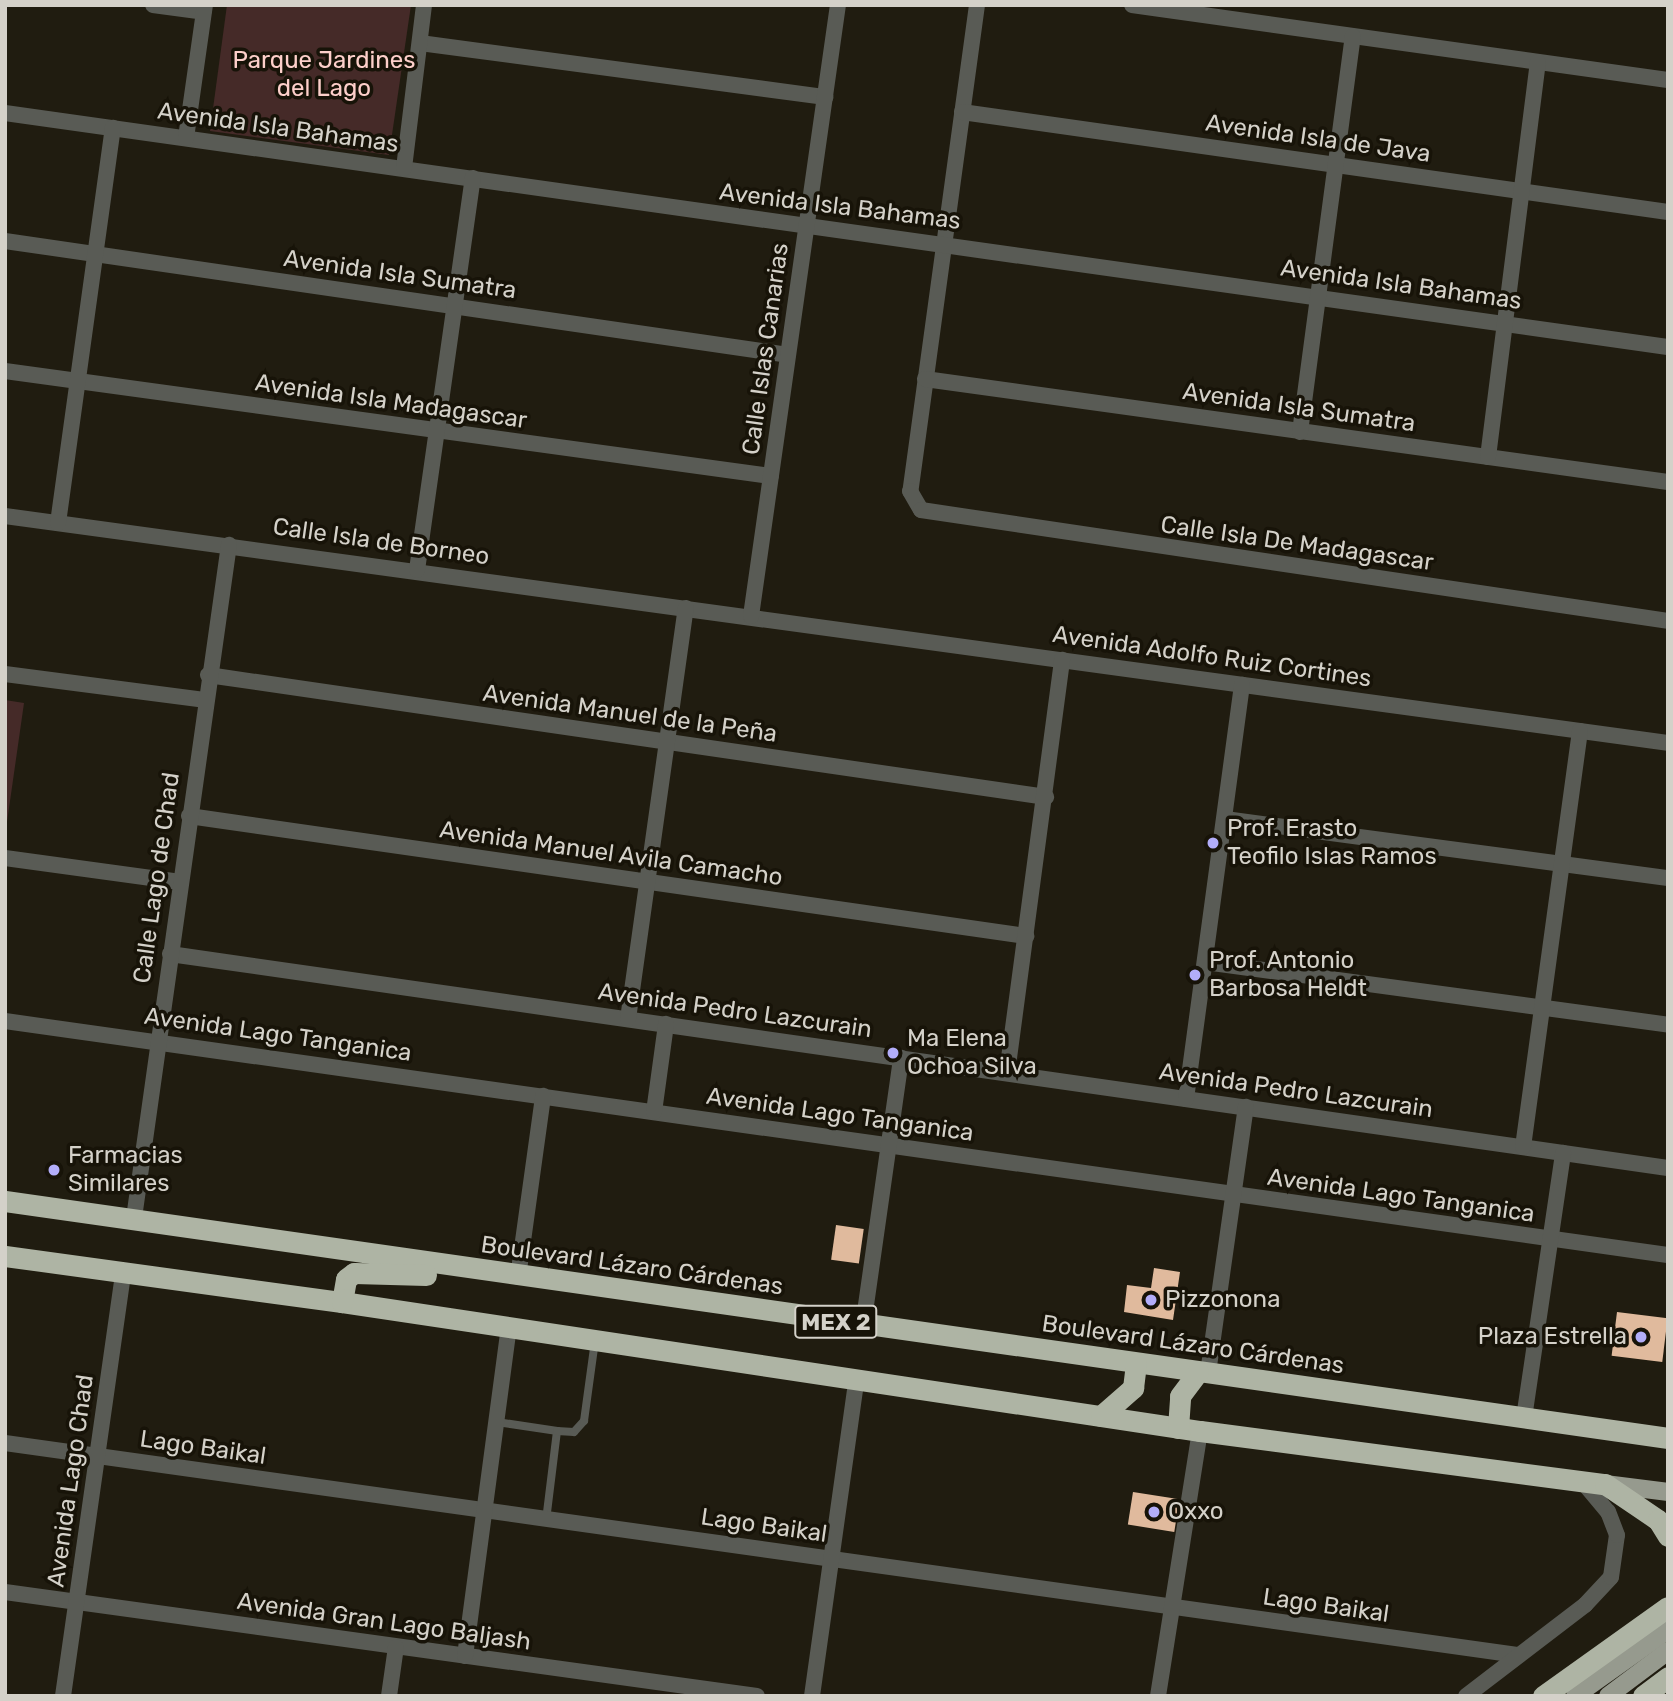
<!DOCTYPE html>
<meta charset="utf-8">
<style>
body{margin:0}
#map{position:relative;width:1673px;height:1701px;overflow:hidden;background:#201c10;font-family:Rubik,sans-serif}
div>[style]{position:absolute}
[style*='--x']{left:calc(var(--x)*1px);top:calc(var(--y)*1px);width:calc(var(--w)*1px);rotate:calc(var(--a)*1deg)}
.green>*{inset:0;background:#452a28}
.building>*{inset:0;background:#e0ba9d;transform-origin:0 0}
.lane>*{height:8px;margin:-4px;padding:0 4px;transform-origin:4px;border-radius:4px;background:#595b55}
.street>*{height:16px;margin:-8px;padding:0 8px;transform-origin:8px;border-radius:8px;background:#595b55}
.primary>*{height:18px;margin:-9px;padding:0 9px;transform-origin:9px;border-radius:9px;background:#969a8e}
.highway>*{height:21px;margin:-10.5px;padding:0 10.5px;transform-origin:10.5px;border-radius:10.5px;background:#aeb4a4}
.dots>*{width:19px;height:19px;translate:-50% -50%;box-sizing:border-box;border:4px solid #171308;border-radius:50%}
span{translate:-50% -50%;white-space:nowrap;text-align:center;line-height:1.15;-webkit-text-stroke:7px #171308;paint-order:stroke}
.shield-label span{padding:2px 5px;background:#171308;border:2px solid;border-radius:5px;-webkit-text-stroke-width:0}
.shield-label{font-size:23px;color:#d4d1c9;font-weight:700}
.park-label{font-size:24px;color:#fdcfca}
.street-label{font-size:24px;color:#d4d1c9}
.poi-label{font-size:24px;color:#d4d1c9}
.left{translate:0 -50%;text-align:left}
.right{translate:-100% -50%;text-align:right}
.frame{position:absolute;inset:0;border:7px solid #d4d1c9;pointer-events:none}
</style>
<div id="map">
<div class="green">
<i style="clip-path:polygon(227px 5px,411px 5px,389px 155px,210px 131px)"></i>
<i style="clip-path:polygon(5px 700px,24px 703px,5px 836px)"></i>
</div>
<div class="building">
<i style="left:836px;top:1225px;width:28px;height:35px;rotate:8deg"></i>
<i style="clip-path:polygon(1154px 1268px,1180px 1272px,1173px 1320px,1124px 1312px,1127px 1285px,1151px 1288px)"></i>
<i style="left:1617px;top:1312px;width:51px;height:44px;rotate:7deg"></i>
<i style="left:1133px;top:1492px;width:47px;height:33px;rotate:9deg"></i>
</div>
<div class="lane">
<i style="--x:497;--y:1422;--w:61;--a:8.5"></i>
<i style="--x:557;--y:1431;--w:90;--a:97"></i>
<i style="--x:557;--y:1431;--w:17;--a:3"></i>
<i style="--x:574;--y:1432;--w:15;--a:-48"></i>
<i style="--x:584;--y:1421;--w:81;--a:-82.2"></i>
</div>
<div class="street">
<i style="--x:153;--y:5;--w:51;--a:7.8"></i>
<i style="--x:977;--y:5;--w:491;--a:97.8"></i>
<i style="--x:910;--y:491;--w:22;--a:60"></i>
<i style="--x:921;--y:510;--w:755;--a:8.45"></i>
<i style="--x:1132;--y:5;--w:541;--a:7.97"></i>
<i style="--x:420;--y:43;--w:409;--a:7.6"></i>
<i style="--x:962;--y:112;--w:713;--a:8.06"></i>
<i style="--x:5;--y:113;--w:1679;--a:8.01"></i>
<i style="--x:186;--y:138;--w:134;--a:-81.9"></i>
<i style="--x:404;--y:168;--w:164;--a:-83"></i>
<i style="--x:5;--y:241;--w:791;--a:8.28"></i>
<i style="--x:5;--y:371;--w:773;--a:7.81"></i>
<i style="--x:925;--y:379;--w:750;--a:7.89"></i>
<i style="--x:1300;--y:432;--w:399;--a:-82.4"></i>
<i style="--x:1488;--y:457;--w:398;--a:-82.8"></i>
<i style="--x:5;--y:516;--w:1678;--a:7.77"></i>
<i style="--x:58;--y:523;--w:399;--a:-82.1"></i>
<i style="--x:417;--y:570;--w:396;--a:-81.9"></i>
<i style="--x:751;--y:616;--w:617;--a:-81.9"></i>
<i style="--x:5;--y:674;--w:201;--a:7.4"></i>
<i style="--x:208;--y:675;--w:847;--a:8.28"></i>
<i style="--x:189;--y:816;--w:846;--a:8.16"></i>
<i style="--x:1225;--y:819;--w:447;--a:7.6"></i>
<i style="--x:5;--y:858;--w:177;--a:7.8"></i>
<i style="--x:170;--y:954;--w:1513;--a:8.13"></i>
<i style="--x:1205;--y:962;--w:467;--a:7.7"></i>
<i style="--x:628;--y:1019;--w:415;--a:-82"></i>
<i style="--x:5;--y:1021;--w:1679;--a:8.01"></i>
<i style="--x:1007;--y:1073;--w:417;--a:-82.4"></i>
<i style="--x:1186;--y:1099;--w:418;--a:-82.3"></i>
<i style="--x:654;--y:1112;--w:89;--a:-82.2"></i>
<i style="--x:1523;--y:1147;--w:420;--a:-82.2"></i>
<i style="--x:134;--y:1218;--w:680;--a:-81.97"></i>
<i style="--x:518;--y:1277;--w:183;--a:-82.1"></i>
<i style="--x:863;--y:1326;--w:271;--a:-81.9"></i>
<i style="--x:1208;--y:1373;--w:269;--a:-81.9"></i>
<i style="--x:1524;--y:1418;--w:268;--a:-81.6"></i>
<i style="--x:5;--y:1443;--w:1527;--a:7.98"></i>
<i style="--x:5;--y:1592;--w:759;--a:7.87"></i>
<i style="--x:465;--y:1656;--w:331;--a:-82.4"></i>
<i style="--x:63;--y:1696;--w:428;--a:-81.9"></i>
<i style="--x:389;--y:1696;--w:49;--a:-81.9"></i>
<i style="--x:812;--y:1696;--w:318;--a:-82"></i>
<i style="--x:1158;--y:1696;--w:268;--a:-81"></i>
<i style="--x:1466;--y:1696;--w:150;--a:-37.4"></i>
<i style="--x:1585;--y:1605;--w:38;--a:-47"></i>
<i style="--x:1611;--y:1577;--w:42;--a:-81.9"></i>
<i style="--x:1617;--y:1535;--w:25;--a:-111"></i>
<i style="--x:1608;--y:1512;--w:40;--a:-130"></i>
</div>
<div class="primary">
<i style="--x:1605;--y:1484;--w:64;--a:7.2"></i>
<i style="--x:1575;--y:1696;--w:114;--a:-35.4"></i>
<i style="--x:1608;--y:1696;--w:75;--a:-36.9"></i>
</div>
<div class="highway">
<i style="--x:5;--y:1201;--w:1680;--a:8.11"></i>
<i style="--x:5;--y:1256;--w:340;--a:7.8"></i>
<i style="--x:342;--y:1302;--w:868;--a:8.55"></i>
<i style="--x:1200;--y:1431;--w:408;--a:7.5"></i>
<i style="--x:1605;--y:1484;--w:64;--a:34.2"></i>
<i style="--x:1658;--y:1520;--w:19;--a:58"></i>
<i style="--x:342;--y:1302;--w:23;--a:-80"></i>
<i style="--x:346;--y:1279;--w:10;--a:-37"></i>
<i style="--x:354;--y:1273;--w:72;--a:1.6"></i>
<i style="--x:1101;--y:1416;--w:43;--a:-41.2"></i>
<i style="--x:1133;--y:1388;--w:25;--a:-83"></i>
<i style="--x:1178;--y:1428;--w:32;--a:-86"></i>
<i style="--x:1180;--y:1396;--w:30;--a:-53"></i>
<i style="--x:1543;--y:1696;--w:153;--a:-35.5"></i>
<i style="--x:1643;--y:1696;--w:31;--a:-37"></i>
</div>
<div class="dots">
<i style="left:1213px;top:843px;background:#b2adf9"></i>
<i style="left:1195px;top:975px;background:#b2adf9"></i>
<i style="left:893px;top:1053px;background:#b2adf9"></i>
<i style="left:54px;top:1170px;background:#b2adf9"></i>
<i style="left:1151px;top:1300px;background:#b2adf9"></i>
<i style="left:1641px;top:1337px;background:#b2adf9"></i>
<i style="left:1154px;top:1512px;background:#b2adf9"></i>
</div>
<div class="shield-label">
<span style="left:836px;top:1322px">MEX 2</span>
</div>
<div class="park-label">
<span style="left:324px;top:75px">Parque Jardines<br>del Lago</span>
</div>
<div class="street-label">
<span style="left:278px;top:128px;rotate:8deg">Avenida Isla Bahamas</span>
<span style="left:1318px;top:139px;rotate:8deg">Avenida Isla de Java</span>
<span style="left:840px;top:207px;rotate:7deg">Avenida Isla Bahamas</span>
<span style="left:400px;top:275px;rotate:8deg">Avenida Isla Sumatra</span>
<span style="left:1401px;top:285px;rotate:8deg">Avenida Isla Bahamas</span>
<span style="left:766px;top:349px;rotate:-82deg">Calle Islas Canarias</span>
<span style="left:391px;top:402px;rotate:8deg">Avenida Isla Madagascar</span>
<span style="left:1299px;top:408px;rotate:8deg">Avenida Isla Sumatra</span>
<span style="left:381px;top:542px;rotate:8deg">Calle Isla de Borneo</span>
<span style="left:1297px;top:544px;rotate:8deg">Calle Isla De Madagascar</span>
<span style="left:1212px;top:657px;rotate:8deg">Avenida Adolfo Ruiz Cortines</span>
<span style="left:630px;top:714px;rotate:8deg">Avenida Manuel de la Peña</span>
<span style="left:611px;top:854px;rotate:8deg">Avenida Manuel Avila Camacho</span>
<span style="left:157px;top:878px;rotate:-82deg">Calle Lago de Chad</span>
<span style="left:735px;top:1011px;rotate:8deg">Avenida Pedro Lazcurain</span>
<span style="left:278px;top:1035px;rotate:8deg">Avenida Lago Tanganica</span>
<span style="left:1296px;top:1091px;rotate:8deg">Avenida Pedro Lazcurain</span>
<span style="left:840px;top:1115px;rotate:8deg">Avenida Lago Tanganica</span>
<span style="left:1401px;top:1196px;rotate:8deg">Avenida Lago Tanganica</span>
<span style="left:632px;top:1266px;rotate:8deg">Boulevard Lázaro Cárdenas</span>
<span style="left:1193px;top:1345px;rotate:8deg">Boulevard Lázaro Cárdenas</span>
<span style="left:203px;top:1448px;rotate:8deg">Lago Baikal</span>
<span style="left:71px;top:1481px;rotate:-82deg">Avenida Lago Chad</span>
<span style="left:764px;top:1526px;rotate:8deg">Lago Baikal</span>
<span style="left:1326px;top:1606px;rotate:8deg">Lago Baikal</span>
<span style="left:384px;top:1622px;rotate:8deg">Avenida Gran Lago Baljash</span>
</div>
<div class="poi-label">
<span class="left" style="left:1227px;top:843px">Prof. Erasto<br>Teofilo Islas Ramos</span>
<span class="left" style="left:1209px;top:975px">Prof. Antonio<br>Barbosa Heldt</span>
<span class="left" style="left:907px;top:1053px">Ma Elena<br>Ochoa Silva</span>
<span class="left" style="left:68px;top:1170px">Farmacias<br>Similares</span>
<span class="left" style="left:1165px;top:1300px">Pizzonona</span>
<span class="right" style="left:1627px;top:1337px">Plaza Estrella</span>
<span class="left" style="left:1168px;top:1512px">Oxxo</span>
</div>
<div class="frame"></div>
</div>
